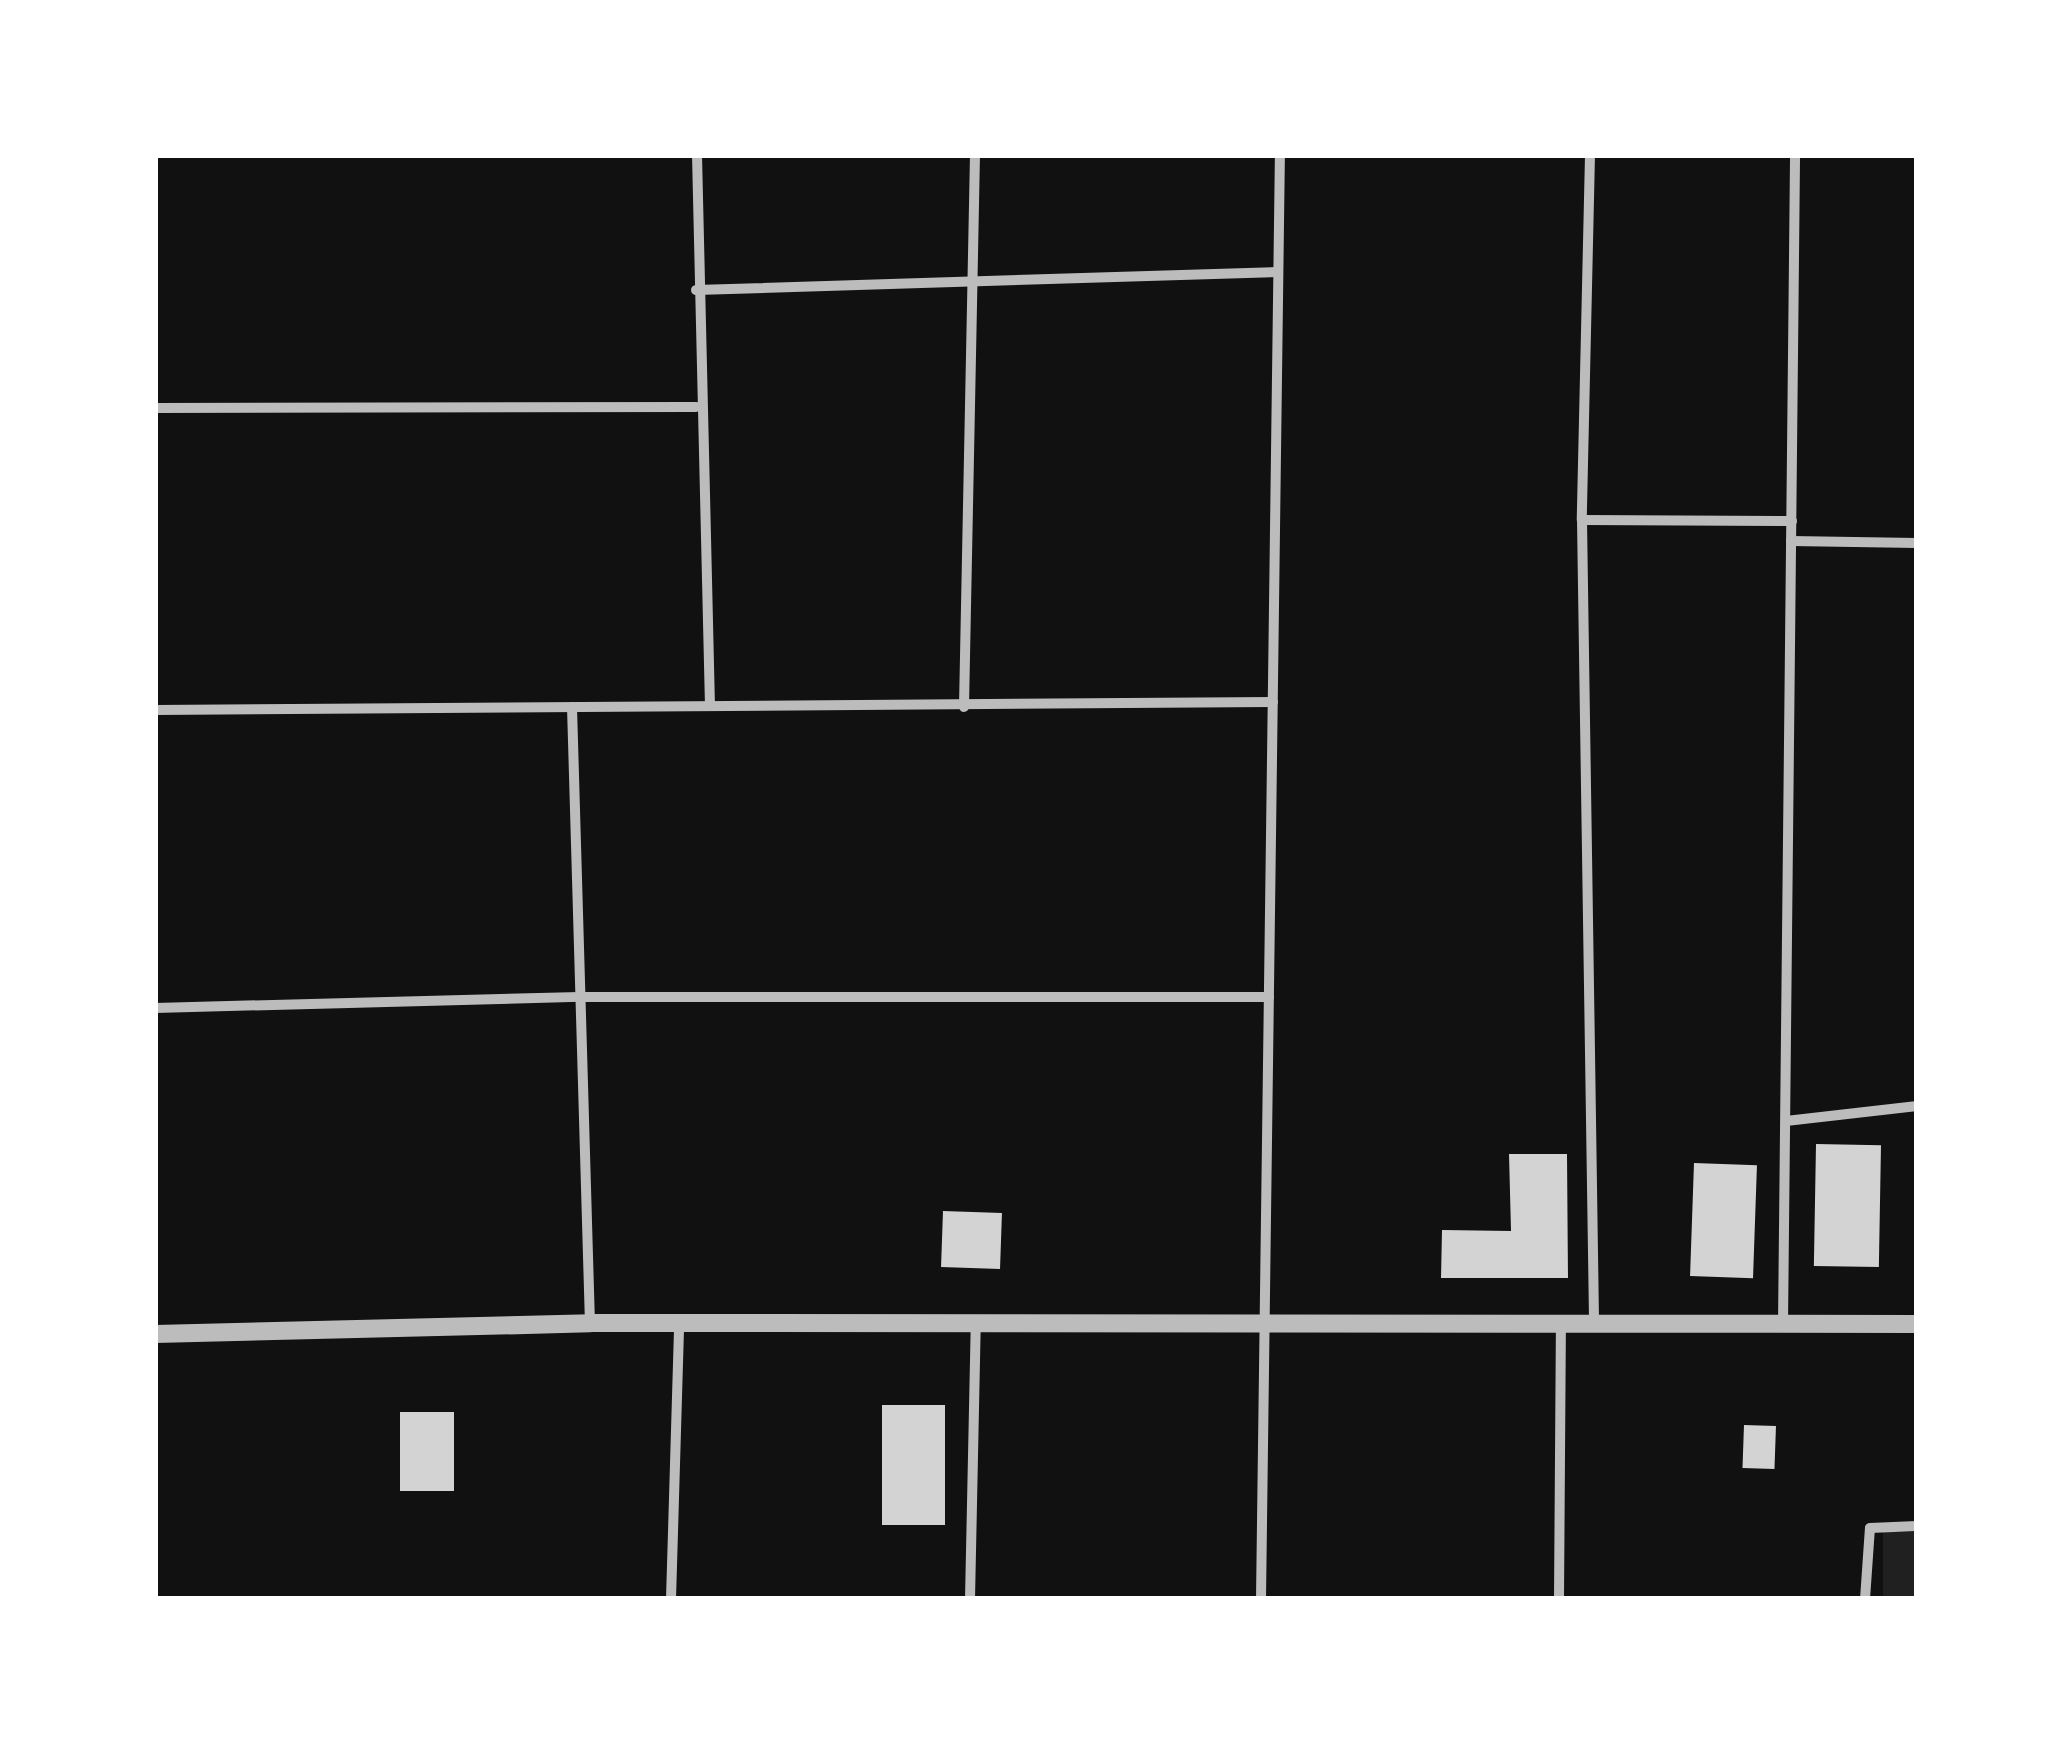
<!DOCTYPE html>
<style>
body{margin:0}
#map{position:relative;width:2072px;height:1754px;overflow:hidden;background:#111;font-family:Barlow,sans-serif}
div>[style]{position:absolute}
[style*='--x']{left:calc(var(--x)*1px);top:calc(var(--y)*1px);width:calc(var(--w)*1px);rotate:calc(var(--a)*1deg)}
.green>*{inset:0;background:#202020;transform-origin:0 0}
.building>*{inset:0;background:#d3d3d3;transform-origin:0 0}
.minor>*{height:10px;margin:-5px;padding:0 5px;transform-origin:5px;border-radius:5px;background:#bcbcbc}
.tertiary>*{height:18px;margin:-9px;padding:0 9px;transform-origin:9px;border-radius:9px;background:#bcbcbc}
span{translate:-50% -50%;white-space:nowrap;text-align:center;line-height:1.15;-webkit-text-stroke:8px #fff;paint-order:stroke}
.frame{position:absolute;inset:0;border:158px solid #fff;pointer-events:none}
</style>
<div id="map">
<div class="green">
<i style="left:1883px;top:1532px;width:34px;height:67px"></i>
</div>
<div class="building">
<i style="left:1816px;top:1144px;width:65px;height:122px;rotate:1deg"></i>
<i style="clip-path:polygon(1509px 1154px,1567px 1154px,1568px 1278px,1441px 1278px,1442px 1230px,1511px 1231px)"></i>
<i style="left:1694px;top:1163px;width:63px;height:113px;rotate:2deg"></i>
<i style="left:943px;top:1211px;width:59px;height:56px;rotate:2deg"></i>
<i style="left:882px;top:1405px;width:63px;height:120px"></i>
<i style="left:400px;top:1412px;width:54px;height:79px"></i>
<i style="left:1744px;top:1425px;width:32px;height:43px;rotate:2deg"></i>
</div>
<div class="minor">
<i style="--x:697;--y:155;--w:550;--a:88.65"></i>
<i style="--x:1590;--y:155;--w:365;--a:91.3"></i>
<i style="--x:1582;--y:520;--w:802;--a:89.14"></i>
<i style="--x:696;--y:290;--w:582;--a:-1.77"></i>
<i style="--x:155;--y:408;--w:541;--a:-0.11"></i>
<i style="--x:1582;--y:520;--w:210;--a:0.3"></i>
<i style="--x:1791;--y:541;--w:126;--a:0.9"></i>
<i style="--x:572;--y:707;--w:616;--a:88.33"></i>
<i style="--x:964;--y:707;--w:552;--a:-88.86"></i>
<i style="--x:155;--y:710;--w:1118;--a:-0.41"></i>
<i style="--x:155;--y:1008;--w:425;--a:-1.5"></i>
<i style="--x:580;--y:997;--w:689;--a:0"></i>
<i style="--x:1786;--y:1121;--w:132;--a:-6.5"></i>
<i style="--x:1783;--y:1325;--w:1170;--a:-89.41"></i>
<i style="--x:671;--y:1599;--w:276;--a:-88.3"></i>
<i style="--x:970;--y:1599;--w:276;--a:-88.8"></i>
<i style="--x:1261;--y:1599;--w:1444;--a:-89.25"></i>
<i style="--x:1559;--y:1599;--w:276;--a:-89.6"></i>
<i style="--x:1865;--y:1599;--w:71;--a:-86"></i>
<i style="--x:1870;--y:1528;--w:47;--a:-2.4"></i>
</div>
<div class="tertiary">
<i style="--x:155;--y:1334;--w:435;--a:-1.4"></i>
<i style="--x:590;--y:1323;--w:1327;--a:0.04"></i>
</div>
<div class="frame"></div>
</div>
